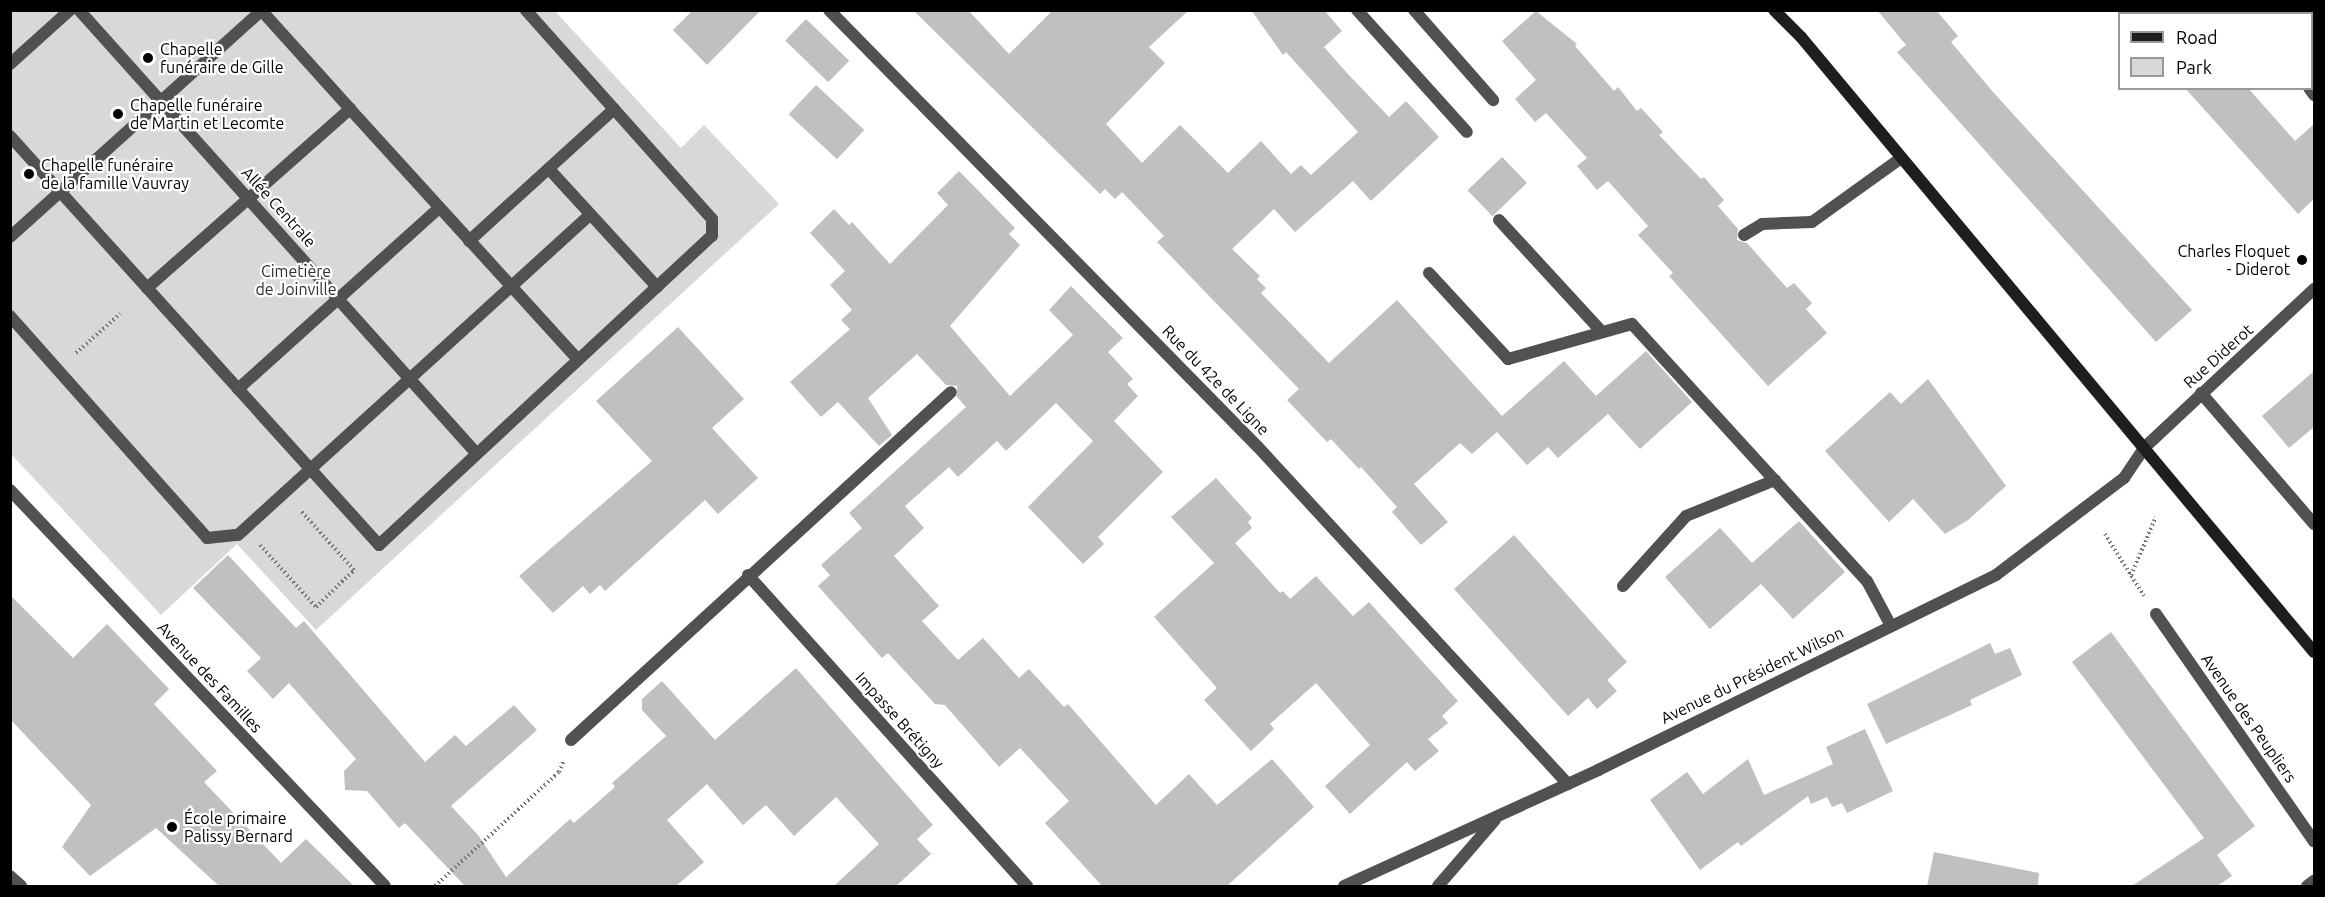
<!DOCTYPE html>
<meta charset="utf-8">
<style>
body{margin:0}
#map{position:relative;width:2325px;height:897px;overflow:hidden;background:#fff;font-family:Ubuntu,sans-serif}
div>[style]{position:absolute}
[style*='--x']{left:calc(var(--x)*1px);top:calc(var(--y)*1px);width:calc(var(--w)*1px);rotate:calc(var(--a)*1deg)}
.green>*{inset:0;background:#d8d8d8}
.building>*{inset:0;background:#c0c0c0;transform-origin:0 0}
.path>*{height:4px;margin-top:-2px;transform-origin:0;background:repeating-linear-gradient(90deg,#737373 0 1.5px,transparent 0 4.5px)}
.lane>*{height:12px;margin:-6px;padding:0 6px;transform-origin:6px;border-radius:6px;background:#515151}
.street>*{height:12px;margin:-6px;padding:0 6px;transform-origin:6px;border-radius:6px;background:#515151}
.secondary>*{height:12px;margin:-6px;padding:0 6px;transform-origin:6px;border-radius:6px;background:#1e1e1e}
.dots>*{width:16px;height:16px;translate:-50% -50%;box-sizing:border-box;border:3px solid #fff;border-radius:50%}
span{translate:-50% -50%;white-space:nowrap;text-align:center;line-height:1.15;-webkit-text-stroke:4.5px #fff;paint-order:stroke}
.poi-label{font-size:16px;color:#000}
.left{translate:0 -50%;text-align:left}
.right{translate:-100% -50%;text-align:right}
.street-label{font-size:16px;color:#000}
.park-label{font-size:16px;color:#2f2f2f}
.frame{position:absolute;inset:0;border:12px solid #000;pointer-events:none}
.legend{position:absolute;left:2118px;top:12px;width:195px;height:78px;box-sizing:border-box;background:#fff;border:2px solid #999;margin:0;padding:8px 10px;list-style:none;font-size:18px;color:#000}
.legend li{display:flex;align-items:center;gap:12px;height:30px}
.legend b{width:30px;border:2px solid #999}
</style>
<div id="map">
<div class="green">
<i style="clip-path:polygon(11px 11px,555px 11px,681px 148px,704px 125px,779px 204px,316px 630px,237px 544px,161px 615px,11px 454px)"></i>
</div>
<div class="building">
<i style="clip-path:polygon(693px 10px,761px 10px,707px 65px,673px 30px)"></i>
<i style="clip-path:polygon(913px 10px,968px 10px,1009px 54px,1053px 10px,1189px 10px,1149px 47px,1165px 63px,1106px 124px,1142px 163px,1180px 125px,1228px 173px,1261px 141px,1291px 174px,1301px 165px,1311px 175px,1358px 132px,1286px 52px,1283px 55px,1251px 10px,1324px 10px,1342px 31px,1324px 47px,1347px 73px,1389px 117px,1406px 101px,1439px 137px,1371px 201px,1353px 181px,1295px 232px,1274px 209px,1232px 249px,1260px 276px,1257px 279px,1266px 288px,1261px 293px,1329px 363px,1397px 300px,1502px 416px,1564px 361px,1596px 396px,1646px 351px,1692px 402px,1640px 449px,1608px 414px,1558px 458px,1548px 447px,1527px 465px,1497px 432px,1472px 454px,1460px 443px,1414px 484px,1448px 522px,1421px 545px,1392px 512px,1397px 507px,1361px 467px,1359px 469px,1331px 439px,1327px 442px,1287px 400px,1299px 389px,1157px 242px,1164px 236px,1122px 192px,1115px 199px,1105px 189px,1100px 194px)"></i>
<i style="clip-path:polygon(1877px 10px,1936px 10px,1958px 36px,1951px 42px,1993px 92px,2192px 310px,2156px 342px,1897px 52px,1906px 45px)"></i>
<i style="clip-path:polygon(1536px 11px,1577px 44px,1575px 46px,1614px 91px,1618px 87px,1637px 111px,1641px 108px,1663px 132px,1659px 135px,1701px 179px,1704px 177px,1724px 200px,1718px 206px,1738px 229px,1737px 240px,1747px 243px,1787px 288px,1794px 283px,1812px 303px,1806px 309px,1827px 333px,1768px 386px,1669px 276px,1673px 273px,1638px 235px,1648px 226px,1608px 181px,1597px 190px,1577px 166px,1587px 158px,1546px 113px,1535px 122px,1515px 99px,1536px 80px,1502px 41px)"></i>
<i style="left:806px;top:19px;width:60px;height:30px;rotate:44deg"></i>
<i style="left:816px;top:85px;width:66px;height:40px;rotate:43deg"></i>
<i style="clip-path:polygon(2185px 88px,2248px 88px,2295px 141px,2314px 124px,2314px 199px,2298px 214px)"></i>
<i style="left:1502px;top:157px;width:36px;height:48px;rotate:46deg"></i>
<i style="clip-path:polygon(959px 171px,1015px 228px,1009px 234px,1020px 245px,950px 326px,1010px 396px,1073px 335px,1049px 310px,1071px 286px,1123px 338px,1108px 352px,1133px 379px,1127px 384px,1138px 396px,1114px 421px,1163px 472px,1098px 537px,1104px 544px,1083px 564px,1028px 507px,1093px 441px,1056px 403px,1006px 451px,997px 441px,958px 477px,949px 467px,905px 506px,924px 528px,894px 556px,939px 606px,922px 621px,958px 660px,983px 638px,1019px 678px,1029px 669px,1064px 707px,1068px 704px,1156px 805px,1189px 774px,1217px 805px,1272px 759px,1314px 807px,1227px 886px,1102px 886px,1045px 823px,1069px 801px,1020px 748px,999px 767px,945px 705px,935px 704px,888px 653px,882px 658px,818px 586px,830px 575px,821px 565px,862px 528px,849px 513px,966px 407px,957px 397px,957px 386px,946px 385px,917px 354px,868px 398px,892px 435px,879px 446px,838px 402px,821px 417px,790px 382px,850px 329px,841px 320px,852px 310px,830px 285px,845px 271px,810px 233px,834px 209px,849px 225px,852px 222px,890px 264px,948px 205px,937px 193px)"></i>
<i style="clip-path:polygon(678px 327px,744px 399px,712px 428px,758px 478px,718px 514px,705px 500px,605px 591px,600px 585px,590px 594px,583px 586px,553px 613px,519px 576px,652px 461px,596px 401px)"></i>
<i style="clip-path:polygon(2314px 371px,2314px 427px,2289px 448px,2262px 416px)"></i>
<i style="clip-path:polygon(1928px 379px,2006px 486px,1968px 520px,1945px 534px,1913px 499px,1889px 522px,1825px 451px,1890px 392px,1901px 404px)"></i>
<i style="clip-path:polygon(1216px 478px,1252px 518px,1248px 522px,1252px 528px,1235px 543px,1280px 593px,1283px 591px,1290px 599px,1316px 576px,1353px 616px,1369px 602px,1458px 701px,1442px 716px,1448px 723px,1428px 739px,1439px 751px,1415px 771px,1407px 762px,1350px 814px,1325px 786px,1370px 745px,1316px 683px,1270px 724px,1274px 729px,1251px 751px,1204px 700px,1217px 688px,1154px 617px,1214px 563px,1171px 517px)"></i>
<i style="clip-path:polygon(1799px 521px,1845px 572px,1793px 619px,1761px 584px,1710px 629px,1665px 577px,1720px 528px,1752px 563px)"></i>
<i style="clip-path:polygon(1514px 535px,1627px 662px,1607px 680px,1617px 691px,1597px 709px,1588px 698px,1568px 716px,1454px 589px)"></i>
<i style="clip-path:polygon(228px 555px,296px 628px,304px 621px,425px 762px,455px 735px,466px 746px,514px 705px,537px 730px,451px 806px,478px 835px,506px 877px,570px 819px,574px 823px,615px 787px,612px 783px,666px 736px,642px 710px,642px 699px,662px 681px,715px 740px,796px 668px,933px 825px,917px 839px,931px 854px,896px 886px,834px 886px,879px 844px,836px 797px,794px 836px,766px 805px,743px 825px,707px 784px,667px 820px,704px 862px,676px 886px,465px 886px,405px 823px,399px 828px,367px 791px,345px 790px,344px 771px,356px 759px,289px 683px,273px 699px,247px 671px,261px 658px,193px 588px)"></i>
<i style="clip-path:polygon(10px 595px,73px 658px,107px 624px,169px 689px,154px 704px,217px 771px,204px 782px,281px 863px,306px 839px,354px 886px,219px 886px,156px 828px,90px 876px,62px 847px,91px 805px,10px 719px)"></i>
<i style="clip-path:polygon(2111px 632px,2255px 826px,2217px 855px,2232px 876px,2217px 886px,2132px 886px,2204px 838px,2072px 662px)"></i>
<i style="clip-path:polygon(1990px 643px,1995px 654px,2010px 648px,2022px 675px,1970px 700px,1972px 705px,1886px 744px,1867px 704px)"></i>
<i style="clip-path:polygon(1865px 729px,1893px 791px,1847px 813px,1842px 803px,1832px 807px,1827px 797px,1811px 804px,1808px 796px,1741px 846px,1738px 842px,1700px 870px,1650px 800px,1687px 772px,1703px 794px,1748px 759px,1764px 795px,1833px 764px,1826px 747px)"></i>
<i style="clip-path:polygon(1934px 852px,2039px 873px,2038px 886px,1927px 886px)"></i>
</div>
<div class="path">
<i style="--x:76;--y:353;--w:59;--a:-41.6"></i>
<i style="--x:2105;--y:534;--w:73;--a:57.8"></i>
<i style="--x:260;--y:545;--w:84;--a:47.9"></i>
<i style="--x:316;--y:607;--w:53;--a:-44.2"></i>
<i style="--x:354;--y:570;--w:79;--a:-131.9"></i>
<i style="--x:2131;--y:575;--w:63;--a:-66.7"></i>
<i style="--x:435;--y:886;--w:168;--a:-42.6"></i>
<i style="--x:559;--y:772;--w:11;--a:-68"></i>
</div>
<div class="lane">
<i style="--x:79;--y:10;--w:595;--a:48.13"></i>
<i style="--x:261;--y:10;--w:133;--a:48"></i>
<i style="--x:1357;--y:10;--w:164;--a:48"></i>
<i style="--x:1414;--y:10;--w:120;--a:48.7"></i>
<i style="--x:10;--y:64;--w:81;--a:-42"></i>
<i style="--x:10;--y:136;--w:551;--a:47.94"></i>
<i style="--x:379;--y:545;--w:454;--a:-42.9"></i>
<i style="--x:712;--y:236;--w:17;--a:-90"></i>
<i style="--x:712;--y:219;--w:280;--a:-131.7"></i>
<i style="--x:549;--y:169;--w:160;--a:47.5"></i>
<i style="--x:1499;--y:220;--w:152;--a:47.4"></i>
<i style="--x:1744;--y:235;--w:21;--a:-31"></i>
<i style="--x:1762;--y:224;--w:50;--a:-2.3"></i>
<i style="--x:1812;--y:222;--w:110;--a:-35.7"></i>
<i style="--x:10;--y:237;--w:339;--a:-42"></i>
<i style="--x:469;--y:241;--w:196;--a:-42.3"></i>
<i style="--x:1429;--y:273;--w:117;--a:47.4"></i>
<i style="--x:1508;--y:359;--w:129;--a:-15.8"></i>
<i style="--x:1632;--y:324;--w:348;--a:47.6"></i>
<i style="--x:1867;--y:581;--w:51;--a:61.9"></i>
<i style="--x:147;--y:288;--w:271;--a:-41.4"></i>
<i style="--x:350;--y:109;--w:339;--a:47.7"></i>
<i style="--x:10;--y:316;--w:297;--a:48.4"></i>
<i style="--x:207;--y:538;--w:31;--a:-6"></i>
<i style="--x:238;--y:535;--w:476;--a:-42.3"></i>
<i style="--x:238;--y:389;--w:270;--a:-42"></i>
<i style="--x:2201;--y:393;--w:173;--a:49.2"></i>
<i style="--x:1623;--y:586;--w:94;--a:-48"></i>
<i style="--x:1686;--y:516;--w:96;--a:-22"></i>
</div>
<div class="street">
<i style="--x:829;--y:10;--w:612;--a:45.53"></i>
<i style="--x:1258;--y:447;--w:458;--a:47.4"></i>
<i style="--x:2251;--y:10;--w:4;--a:90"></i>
<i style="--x:2309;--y:88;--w:9;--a:54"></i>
<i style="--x:10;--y:490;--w:545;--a:46.56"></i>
<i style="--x:748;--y:575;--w:418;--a:48.1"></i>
<i style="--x:2156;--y:614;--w:277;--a:55.2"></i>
<i style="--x:571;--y:740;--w:515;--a:-42.48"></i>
<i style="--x:10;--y:876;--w:15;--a:42"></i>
<i style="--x:1344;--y:886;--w:279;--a:-24.5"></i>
<i style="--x:1598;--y:770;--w:443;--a:-26.1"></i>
<i style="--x:1996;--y:575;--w:161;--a:-37.2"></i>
<i style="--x:2124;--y:478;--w:36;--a:-56"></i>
<i style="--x:2144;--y:448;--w:233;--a:-43.1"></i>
<i style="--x:1438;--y:886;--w:87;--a:-49.2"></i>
<i style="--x:2307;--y:886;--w:9;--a:-36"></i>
</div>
<div class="secondary">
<i style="--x:1774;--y:10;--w:38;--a:45"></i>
<i style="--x:1801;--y:37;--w:801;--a:50.17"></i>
</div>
<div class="dots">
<i style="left:148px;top:58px;background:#000"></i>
<i style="left:118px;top:114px;background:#000"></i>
<i style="left:29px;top:174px;background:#000"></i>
<i style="left:2302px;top:260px;background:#000"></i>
<i style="left:172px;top:827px;background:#000"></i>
</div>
<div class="poi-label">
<span class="left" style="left:160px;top:58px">Chapelle<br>funéraire de Gille</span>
<span class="left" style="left:130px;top:114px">Chapelle funéraire<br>de Martin et Lecomte</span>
<span class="left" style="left:41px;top:174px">Chapelle funéraire<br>de la famille Vauvray</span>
<span class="right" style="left:2290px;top:260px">Charles Floquet<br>- Diderot</span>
<span class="left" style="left:184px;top:827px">École primaire<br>Palissy Bernard</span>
</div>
<div class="street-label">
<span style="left:279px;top:207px;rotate:48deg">Allée Centrale</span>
<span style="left:2218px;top:356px;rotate:-42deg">Rue Diderot</span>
<span style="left:1216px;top:380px;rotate:46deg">Rue du 42e de Ligne</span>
<span style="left:1752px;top:675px;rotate:-26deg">Avenue du Président Wilson</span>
<span style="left:210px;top:677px;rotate:47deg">Avenue des Familles</span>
<span style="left:2249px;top:718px;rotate:55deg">Avenue des Peupliers</span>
<span style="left:900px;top:720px;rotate:48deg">Impasse Brétigny</span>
</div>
<div class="park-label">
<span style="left:296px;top:280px">Cimetière<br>de Joinville</span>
</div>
<div class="frame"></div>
<ul class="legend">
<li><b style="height:8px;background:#1e1e1e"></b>Road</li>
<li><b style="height:16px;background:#d8d8d8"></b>Park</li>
</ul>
</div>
